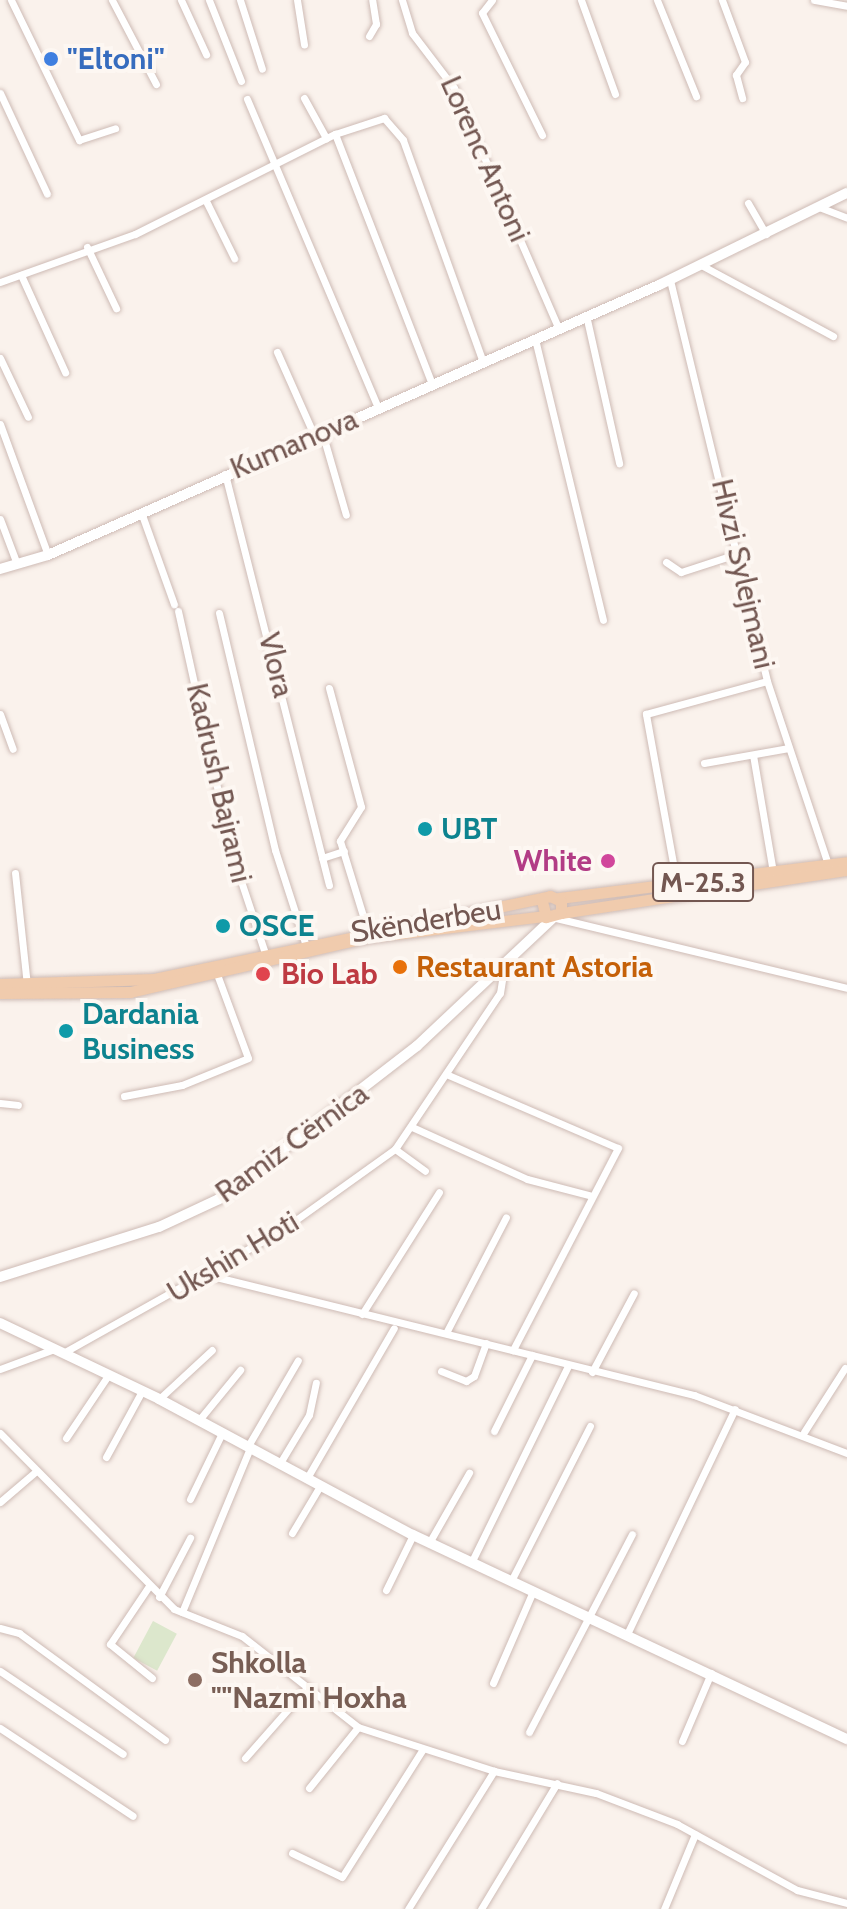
<!DOCTYPE html>
<meta charset="utf-8">
<style>
body{margin:0}
#map{position:relative;width:847px;height:1909px;overflow:hidden;background:#faf2ec;font-family:Cabin,sans-serif}
div>[style]{position:absolute}
[style*='--x']{left:calc(var(--x)*1px);top:calc(var(--y)*1px);width:calc(var(--w)*1px);rotate:calc(var(--a)*1deg)}
.green>*{inset:0;background:#dce7cc;transform-origin:0 0}
.roads{filter:drop-shadow(0 0 2px #cebbb5) drop-shadow(0 0 2px #cebbb5)}
.street>*{height:7px;margin:-3.5px;padding:0 3.5px;transform-origin:3.5px;border-radius:3.5px;background:#fff}
.secondary>*{height:10px;margin:-5px;padding:0 5px;transform-origin:5px;border-radius:5px;background:#fff}
.primary>*{height:11px;margin:-5.5px;padding:0 5.5px;transform-origin:5.5px;border-radius:5.5px;background:#f0cbad}
.dots>*{width:22px;height:22px;translate:-50% -50%;box-sizing:border-box;border:4px solid #fdf7f2;border-radius:50%}
span{translate:-50% -50%;white-space:nowrap;text-align:center;line-height:1.15;-webkit-text-stroke:8px #fdf7f2;paint-order:stroke}
.shield-label span{padding:2px 6px;background:#fdf7f2;border:2px solid;border-radius:6px;-webkit-text-stroke-width:0}
.shield-label{font-size:28px;color:#735751;font-weight:700}
.shop-label{font-size:30px;color:#366cbe;font-weight:700}
.left{translate:0 -50%;text-align:left}
.street-label{font-size:30px;color:#735751}
.culture-label{font-size:30px;color:#0d838f;font-weight:700}
.hotel-label{font-size:30px;color:#b23c85;font-weight:700}
.right{translate:-100% -50%;text-align:right}
.food-label{font-size:30px;color:#c56008;font-weight:700}
.health-label{font-size:30px;color:#be3a42;font-weight:700}
.education-label{font-size:30px;color:#785e54;font-weight:700}
</style>
<div id="map">
<div class="green">
<i style="left:153px;top:1621px;width:27px;height:42px;rotate:28deg"></i>
</div>
<div class="roads">
<div class="street">
<i style="--x:11;--y:0;--w:156;--a:64.1"></i>
<i style="--x:79;--y:140;--w:38;--a:-18"></i>
<i style="--x:112;--y:0;--w:95;--a:62.4"></i>
<i style="--x:181;--y:0;--w:60;--a:65.2"></i>
<i style="--x:209;--y:0;--w:87;--a:68.4"></i>
<i style="--x:240;--y:0;--w:72;--a:72.3"></i>
<i style="--x:297;--y:0;--w:45;--a:81"></i>
<i style="--x:402;--y:0;--w:34;--a:73"></i>
<i style="--x:412;--y:33;--w:69;--a:52.6"></i>
<i style="--x:454;--y:88;--w:261;--a:66.5"></i>
<i style="--x:492;--y:0;--w:16;--a:128"></i>
<i style="--x:482;--y:13;--w:136;--a:63.8"></i>
<i style="--x:581;--y:0;--w:100;--a:70.1"></i>
<i style="--x:657;--y:0;--w:104;--a:67.9"></i>
<i style="--x:722;--y:0;--w:66;--a:69.6"></i>
<i style="--x:745;--y:62;--w:16;--a:125"></i>
<i style="--x:736;--y:75;--w:24;--a:75"></i>
<i style="--x:814;--y:0;--w:34;--a:10"></i>
<i style="--x:369;--y:36;--w:14;--a:-60"></i>
<i style="--x:376;--y:24;--w:24;--a:-99"></i>
<i style="--x:0;--y:93;--w:111;--a:65"></i>
<i style="--x:304;--y:98;--w:46;--a:61.2"></i>
<i style="--x:247;--y:99;--w:336;--a:67"></i>
<i style="--x:335;--y:134;--w:268;--a:68.8"></i>
<i style="--x:206;--y:201;--w:64;--a:63.8"></i>
<i style="--x:748;--y:203;--w:36;--a:60"></i>
<i style="--x:819;--y:207;--w:30;--a:21"></i>
<i style="--x:87;--y:247;--w:68;--a:64.6"></i>
<i style="--x:701;--y:265;--w:150;--a:28.3"></i>
<i style="--x:21;--y:275;--w:107;--a:65.6"></i>
<i style="--x:670;--y:280;--w:413;--a:76.4"></i>
<i style="--x:767;--y:681;--w:193;--a:71.6"></i>
<i style="--x:0;--y:282;--w:143;--a:-19.6"></i>
<i style="--x:135;--y:234;--w:224;--a:-26.6"></i>
<i style="--x:335;--y:134;--w:52;--a:-18.1"></i>
<i style="--x:384;--y:118;--w:29;--a:49"></i>
<i style="--x:403;--y:140;--w:233;--a:70.2"></i>
<i style="--x:586;--y:315;--w:152;--a:77.4"></i>
<i style="--x:535;--y:339;--w:289;--a:76.4"></i>
<i style="--x:277;--y:352;--w:91;--a:66"></i>
<i style="--x:0;--y:358;--w:65;--a:64.6"></i>
<i style="--x:0;--y:424;--w:140;--a:69.9"></i>
<i style="--x:322;--y:432;--w:86;--a:73.9"></i>
<i style="--x:225;--y:474;--w:424;--a:75.8"></i>
<i style="--x:141;--y:512;--w:98;--a:70.3"></i>
<i style="--x:0;--y:519;--w:48;--a:69.3"></i>
<i style="--x:666;--y:562;--w:18;--a:34"></i>
<i style="--x:681;--y:572;--w:61;--a:-18.1"></i>
<i style="--x:178;--y:611;--w:249;--a:77.5"></i>
<i style="--x:232;--y:854;--w:104;--a:71.6"></i>
<i style="--x:219;--y:613;--w:244;--a:76.7"></i>
<i style="--x:275;--y:850;--w:98;--a:72.1"></i>
<i style="--x:329;--y:688;--w:123;--a:74.9"></i>
<i style="--x:361;--y:807;--w:40;--a:122"></i>
<i style="--x:340;--y:841;--w:92;--a:72.9"></i>
<i style="--x:0;--y:714;--w:37;--a:70"></i>
<i style="--x:753;--y:755;--w:119;--a:80.3"></i>
<i style="--x:704;--y:763;--w:86;--a:-10"></i>
<i style="--x:322;--y:858;--w:23;--a:-18"></i>
<i style="--x:15;--y:873;--w:113;--a:83.9"></i>
<i style="--x:677;--y:885;--w:174;--a:-100.3"></i>
<i style="--x:646;--y:714;--w:125;--a:-15.3"></i>
<i style="--x:556;--y:918;--w:299;--a:13.5"></i>
<i style="--x:446;--y:1074;--w:187;--a:23.3"></i>
<i style="--x:618;--y:1148;--w:228;--a:117.5"></i>
<i style="--x:124;--y:1096;--w:59;--a:-10.7"></i>
<i style="--x:182;--y:1085;--w:71;--a:-22.2"></i>
<i style="--x:248;--y:1058;--w:90;--a:-110.3"></i>
<i style="--x:0;--y:1103;--w:18;--a:6"></i>
<i style="--x:412;--y:1127;--w:126;--a:24.3"></i>
<i style="--x:527;--y:1179;--w:64;--a:14.5"></i>
<i style="--x:395;--y:1149;--w:37;--a:36"></i>
<i style="--x:208;--y:1275;--w:501;--a:13.87"></i>
<i style="--x:694;--y:1395;--w:164;--a:20.8"></i>
<i style="--x:362;--y:1314;--w:144;--a:-57.7"></i>
<i style="--x:447;--y:1331;--w:128;--a:-62.6"></i>
<i style="--x:63;--y:1353;--w:248;--a:-29.3"></i>
<i style="--x:279;--y:1232;--w:143;--a:-35.6"></i>
<i style="--x:395;--y:1149;--w:188;--a:-56.1"></i>
<i style="--x:500;--y:993;--w:25;--a:-81"></i>
<i style="--x:0;--y:1369;--w:58;--a:-20.3"></i>
<i style="--x:441;--y:1371;--w:27;--a:22"></i>
<i style="--x:466;--y:1381;--w:9;--a:-32"></i>
<i style="--x:474;--y:1376;--w:35;--a:-70"></i>
<i style="--x:592;--y:1372;--w:89;--a:-62"></i>
<i style="--x:159;--y:1399;--w:72;--a:-42.8"></i>
<i style="--x:199;--y:1420;--w:65;--a:-50.6"></i>
<i style="--x:494;--y:1431;--w:85;--a:-63.4"></i>
<i style="--x:804;--y:1432;--w:76;--a:-57.4"></i>
<i style="--x:0;--y:1433;--w:247;--a:45.3"></i>
<i style="--x:174;--y:1609;--w:73;--a:21.7"></i>
<i style="--x:242;--y:1636;--w:147;--a:38.1"></i>
<i style="--x:358;--y:1727;--w:143;--a:17.9"></i>
<i style="--x:494;--y:1771;--w:104;--a:12.2"></i>
<i style="--x:596;--y:1793;--w:87;--a:20.9"></i>
<i style="--x:677;--y:1824;--w:137;--a:28.8"></i>
<i style="--x:797;--y:1890;--w:52;--a:14.6"></i>
<i style="--x:66;--y:1438;--w:77;--a:-56.1"></i>
<i style="--x:248;--y:1446;--w:99;--a:-59.8"></i>
<i style="--x:106;--y:1457;--w:75;--a:-61.4"></i>
<i style="--x:280;--y:1463;--w:56;--a:-58.9"></i>
<i style="--x:309;--y:1415;--w:33;--a:-78"></i>
<i style="--x:307;--y:1478;--w:173;--a:-59.9"></i>
<i style="--x:190;--y:1499;--w:73;--a:-64.1"></i>
<i style="--x:0;--y:1502;--w:46;--a:-40.6"></i>
<i style="--x:292;--y:1533;--w:55;--a:-59.2"></i>
<i style="--x:429;--y:1543;--w:81;--a:-60.3"></i>
<i style="--x:471;--y:1563;--w:220;--a:-63.8"></i>
<i style="--x:511;--y:1581;--w:174;--a:-63"></i>
<i style="--x:149;--y:1586;--w:70;--a:123.9"></i>
<i style="--x:110;--y:1644;--w:54;--a:39"></i>
<i style="--x:386;--y:1590;--w:61;--a:-63.9"></i>
<i style="--x:159;--y:1597;--w:67;--a:-62.3"></i>
<i style="--x:182;--y:1612;--w:178;--a:-67.5"></i>
<i style="--x:0;--y:1628;--w:20;--a:15"></i>
<i style="--x:19;--y:1633;--w:181;--a:36.2"></i>
<i style="--x:628;--y:1632;--w:247;--a:-64.4"></i>
<i style="--x:0;--y:1671;--w:148;--a:34"></i>
<i style="--x:493;--y:1683;--w:100;--a:-66.5"></i>
<i style="--x:0;--y:1728;--w:159;--a:33.5"></i>
<i style="--x:529;--y:1732;--w:223;--a:-62.5"></i>
<i style="--x:682;--y:1741;--w:74;--a:-66.9"></i>
<i style="--x:245;--y:1758;--w:91;--a:-48.6"></i>
<i style="--x:309;--y:1788;--w:78;--a:-51.2"></i>
<i style="--x:292;--y:1853;--w:55;--a:25.6"></i>
<i style="--x:342;--y:1877;--w:151;--a:-57.7"></i>
<i style="--x:408;--y:1909;--w:163;--a:-58.1"></i>
<i style="--x:481;--y:1909;--w:147;--a:-58.9"></i>
<i style="--x:664;--y:1909;--w:81;--a:-67.5"></i>
</div>
<div class="secondary">
<i style="--x:0;--y:569;--w:50;--a:-16.3"></i>
<i style="--x:48;--y:555;--w:668;--a:-23.84"></i>
<i style="--x:659;--y:285;--w:209;--a:-26.1"></i>
<i style="--x:0;--y:1277;--w:167;--a:-17.5"></i>
<i style="--x:159;--y:1227;--w:66;--a:-25"></i>
<i style="--x:219;--y:1199;--w:250;--a:-37.7"></i>
<i style="--x:417;--y:1046;--w:187;--a:-43.3"></i>
<i style="--x:0;--y:1323;--w:176;--a:25.5"></i>
<i style="--x:159;--y:1399;--w:288;--a:28.2"></i>
<i style="--x:413;--y:1535;--w:480;--a:25.2"></i>
</div>
<div class="primary">
<i style="--x:559;--y:898;--w:290;--a:-7.1"></i>
<i style="--x:561;--y:913;--w:289;--a:-8.6"></i>
<i style="--x:0;--y:984;--w:154;--a:-1.9"></i>
<i style="--x:154;--y:979;--w:405;--a:-11.8"></i>
<i style="--x:550;--y:896;--w:12;--a:24"></i>
<i style="--x:561;--y:901;--w:12;--a:90"></i>
<i style="--x:561;--y:913;--w:16;--a:165"></i>
<i style="--x:546;--y:917;--w:16;--a:-104"></i>
<i style="--x:0;--y:993;--w:130;--a:-0.4"></i>
<i style="--x:130;--y:992;--w:245;--a:-13"></i>
<i style="--x:369;--y:937;--w:176;--a:-6.8"></i>
</div>
</div>
<div class="dots">
<i style="left:51px;top:59px;background:#3f7fe0"></i>
<i style="left:425px;top:829px;background:#0f9aa8"></i>
<i style="left:608px;top:861px;background:#d1479c"></i>
<i style="left:223px;top:926px;background:#0f9aa8"></i>
<i style="left:400px;top:967px;background:#e8710a"></i>
<i style="left:263px;top:974px;background:#e0444e"></i>
<i style="left:66px;top:1031px;background:#0f9aa8"></i>
<i style="left:195px;top:1680px;background:#8d6e63"></i>
</div>
<div class="shield-label">
<span style="left:703px;top:882px">M-25.3</span>
</div>
<div class="shop-label">
<span class="left" style="left:67px;top:59px">"Eltoni"</span>
</div>
<div class="street-label">
<span style="left:485px;top:159px;rotate:66deg">Lorenc Antoni</span>
<span style="left:294px;top:444px;rotate:-23deg">Kumanova</span>
<span style="left:743px;top:574px;rotate:77deg">Hivzi Sylejmani</span>
<span style="left:276px;top:665px;rotate:76deg">Vlora</span>
<span style="left:219px;top:783px;rotate:77deg">Kadrush Bajrami</span>
<span style="left:426px;top:921px;rotate:-9deg">Skënderbeu</span>
<span style="left:292px;top:1143px;rotate:-36deg">Ramiz Cërnica</span>
<span style="left:233px;top:1257px;rotate:-31deg">Ukshin Hoti</span>
</div>
<div class="culture-label">
<span class="left" style="left:441px;top:829px">UBT</span>
<span class="left" style="left:239px;top:926px">OSCE</span>
<span class="left" style="left:82px;top:1031px">Dardania<br>Business</span>
</div>
<div class="hotel-label">
<span class="right" style="left:592px;top:861px">White</span>
</div>
<div class="food-label">
<span class="left" style="left:416px;top:967px">Restaurant Astoria</span>
</div>
<div class="health-label">
<span class="left" style="left:281px;top:974px">Bio Lab</span>
</div>
<div class="education-label">
<span class="left" style="left:211px;top:1680px">Shkolla<br>""Nazmi Hoxha</span>
</div>
</div>
